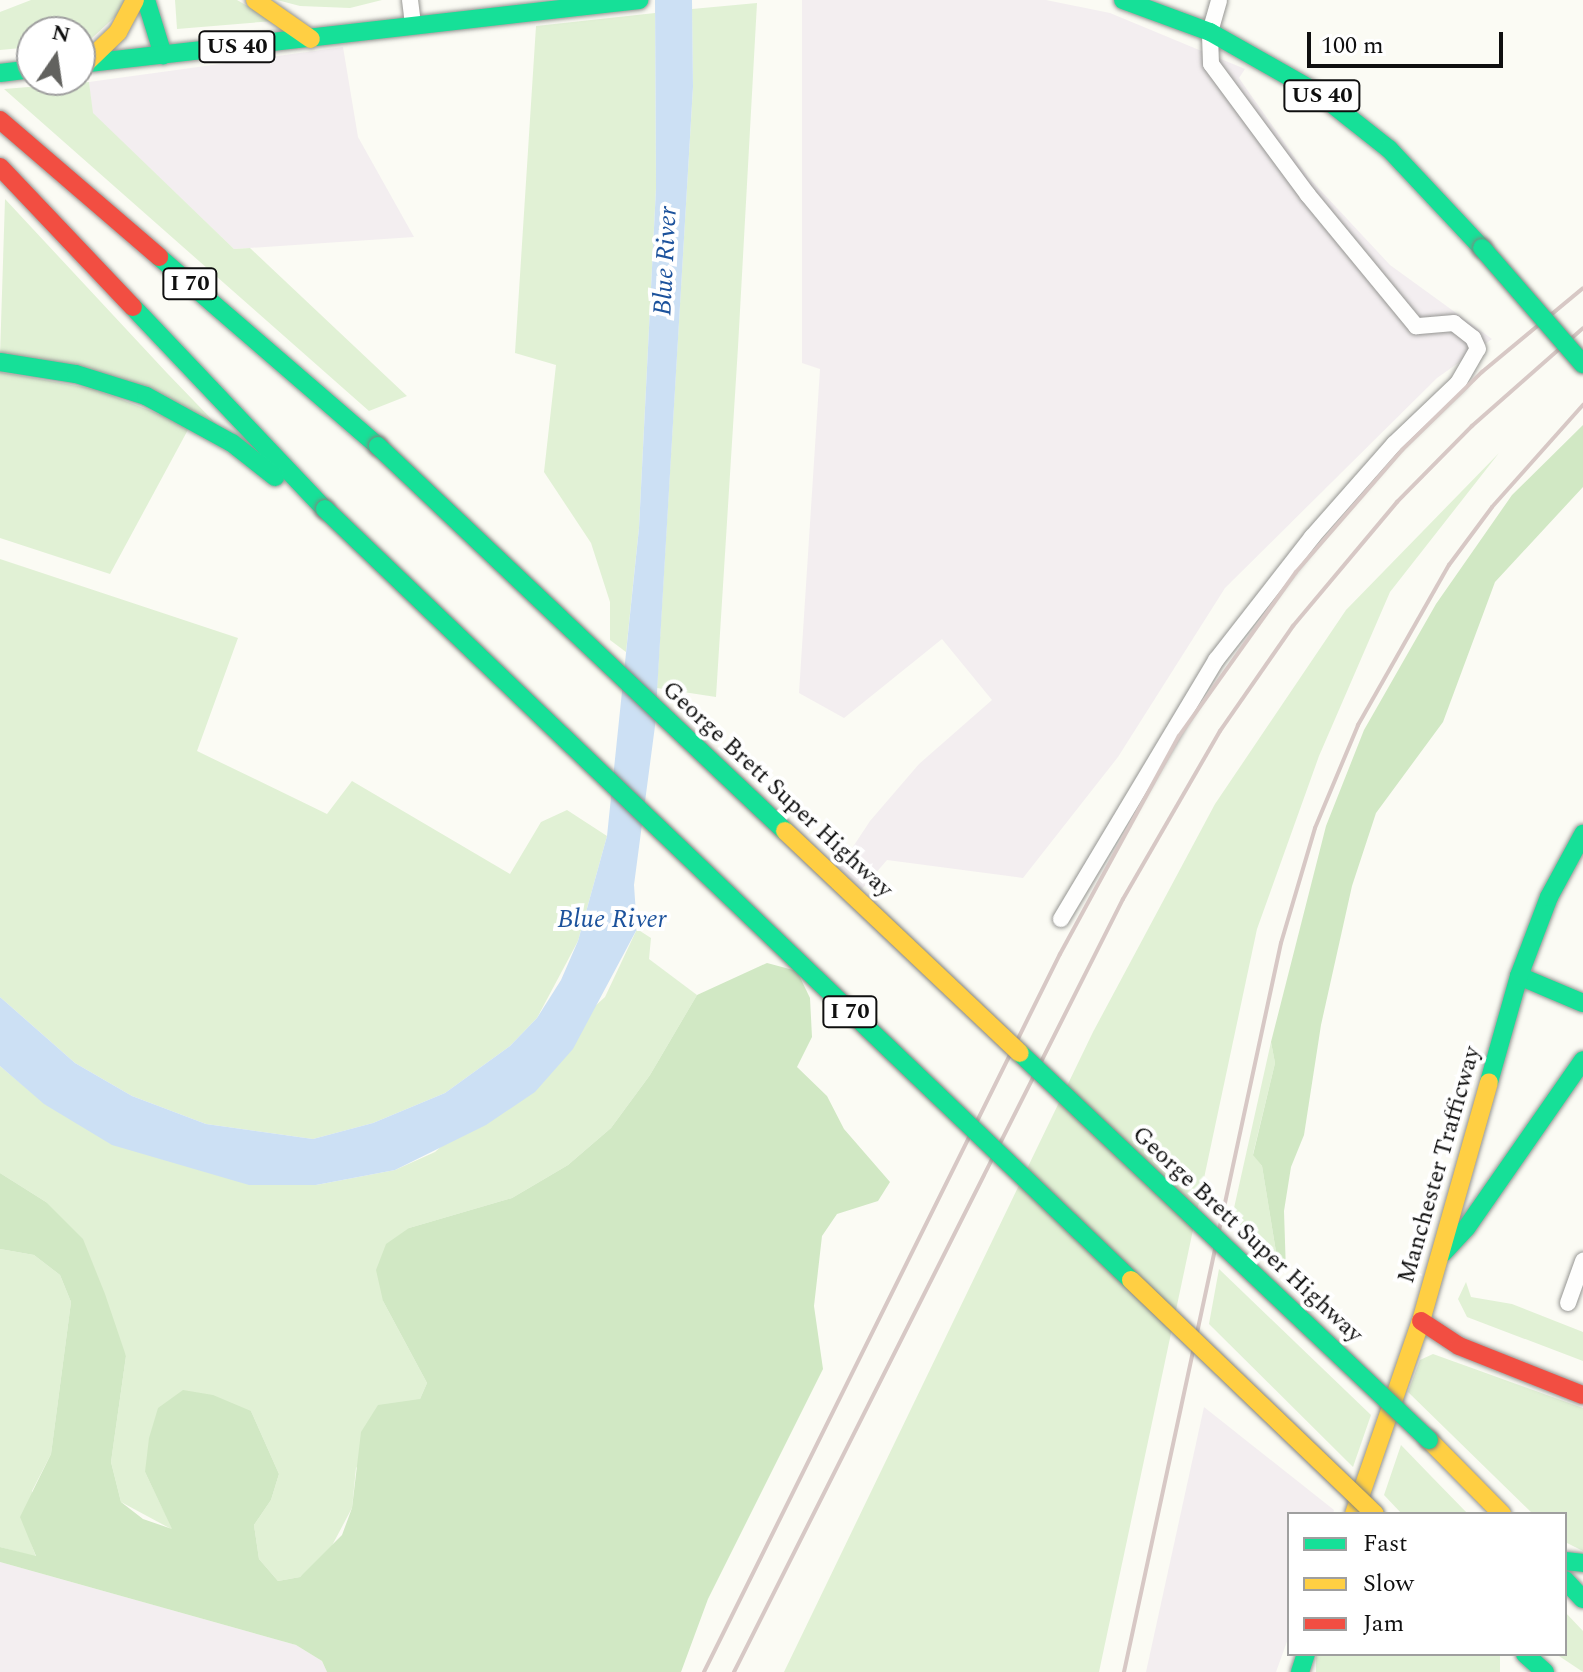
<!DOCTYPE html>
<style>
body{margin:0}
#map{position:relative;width:1583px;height:1672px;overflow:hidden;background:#fbfbf4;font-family:Spectral,serif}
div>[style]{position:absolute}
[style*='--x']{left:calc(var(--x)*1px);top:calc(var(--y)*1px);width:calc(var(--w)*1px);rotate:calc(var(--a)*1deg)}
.industrial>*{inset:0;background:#f3eef0}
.green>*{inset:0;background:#e1f1d5;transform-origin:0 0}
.forest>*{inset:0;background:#d1e8c4}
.water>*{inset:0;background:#cce0f4}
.roads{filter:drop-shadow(0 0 2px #959592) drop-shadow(0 0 2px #959592)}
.street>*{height:16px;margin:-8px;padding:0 8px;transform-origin:8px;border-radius:8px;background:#fefefd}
.fast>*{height:18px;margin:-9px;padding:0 9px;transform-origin:9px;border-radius:9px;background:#16e098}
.slow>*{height:18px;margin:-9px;padding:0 9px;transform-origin:9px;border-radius:9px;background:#ffcf43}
.jam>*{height:18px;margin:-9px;padding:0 9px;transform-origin:9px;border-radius:9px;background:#f24e42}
.rail>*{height:4px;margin:-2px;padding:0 2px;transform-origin:2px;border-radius:2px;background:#d7c8c5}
.bridges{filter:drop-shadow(0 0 2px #83837f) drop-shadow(0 0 2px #83837f)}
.fast-bridge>*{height:18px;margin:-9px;padding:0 9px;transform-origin:9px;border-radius:9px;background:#16e098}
.slow-bridge>*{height:18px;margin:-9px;padding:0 9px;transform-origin:9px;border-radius:9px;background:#ffcf43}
span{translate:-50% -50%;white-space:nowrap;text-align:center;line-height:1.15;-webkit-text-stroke:8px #fff;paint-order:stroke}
.shield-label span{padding:2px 6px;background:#fff;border:2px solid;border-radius:6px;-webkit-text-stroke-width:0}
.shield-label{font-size:22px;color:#0f0f0f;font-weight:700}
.street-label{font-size:24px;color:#0f0f0f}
.water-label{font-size:26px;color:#1c529c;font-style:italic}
.legend{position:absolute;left:1287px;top:1512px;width:280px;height:144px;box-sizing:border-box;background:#fff;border:2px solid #9f9f9f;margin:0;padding:10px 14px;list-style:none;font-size:24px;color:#0f0f0f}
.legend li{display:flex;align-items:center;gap:16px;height:40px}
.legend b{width:40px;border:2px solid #9f9f9f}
.north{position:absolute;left:16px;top:16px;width:80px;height:80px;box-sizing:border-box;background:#fff;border:2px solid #9f9f9f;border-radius:50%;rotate:13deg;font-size:22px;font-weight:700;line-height:32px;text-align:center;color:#0f0f0f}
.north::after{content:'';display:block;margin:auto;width:28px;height:36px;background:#62625f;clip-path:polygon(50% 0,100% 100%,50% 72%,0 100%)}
.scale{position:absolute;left:1307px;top:32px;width:196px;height:36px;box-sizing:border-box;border:4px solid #0f0f0f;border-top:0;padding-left:10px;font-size:24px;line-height:28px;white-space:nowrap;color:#0f0f0f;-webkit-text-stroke:6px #fff;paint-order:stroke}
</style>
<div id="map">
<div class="industrial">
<i style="clip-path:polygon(802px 0,1046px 0,1110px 13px,1245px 69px,1239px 78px,1309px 178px,1390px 265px,1492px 339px,1437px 378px,1225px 588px,1118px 757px,1023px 878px,887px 860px,862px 889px,839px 868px,870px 821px,919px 764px,992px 700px,942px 639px,844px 718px,799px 693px,820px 369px,802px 363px)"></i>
<i style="clip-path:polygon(343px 47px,358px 137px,414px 237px,234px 249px,92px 113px,89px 82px)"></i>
<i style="clip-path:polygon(1204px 1407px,1334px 1510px,1333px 1514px,1289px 1514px,1289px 1636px,1276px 1672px,1146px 1672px)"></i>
<i style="clip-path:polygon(0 1562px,296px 1645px,322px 1661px,327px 1672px,0 1672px)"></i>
</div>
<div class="green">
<i style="clip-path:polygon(31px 0,125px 0,120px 12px,92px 38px,80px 41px,80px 32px,32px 32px,32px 47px,0 50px,0 12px)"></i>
<i style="clip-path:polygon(175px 0,237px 0,273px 21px,177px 29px)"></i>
<i style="clip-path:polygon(277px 0,382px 0,350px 8px,300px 6px)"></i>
<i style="clip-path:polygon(757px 3px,738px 347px,716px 697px,657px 688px,693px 87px,692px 9px)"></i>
<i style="clip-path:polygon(655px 13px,656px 188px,639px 528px,626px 652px,610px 640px,610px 602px,591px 543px,544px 472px,556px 365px,515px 353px,536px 26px)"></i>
<i style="clip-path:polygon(89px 82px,93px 113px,234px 249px,250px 248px,407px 396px,369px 411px,4px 89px)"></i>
<i style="clip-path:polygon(5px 199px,167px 373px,221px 429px,0 356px)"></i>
<i style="clip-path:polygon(0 372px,94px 389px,190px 426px,110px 574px,0 538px)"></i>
<i style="clip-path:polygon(1499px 453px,1390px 592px,1319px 756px,1257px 929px,1099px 1672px,784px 1672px,1093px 1032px,1215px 804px,1346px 610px)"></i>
<i style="clip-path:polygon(0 559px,238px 638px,197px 751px,327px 814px,352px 781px,510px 874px,541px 822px,567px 810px,607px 836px,578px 941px,537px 1018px,510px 1046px,445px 1093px,373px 1123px,313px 1139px,206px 1124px,132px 1096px,75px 1063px,0 997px)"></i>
<i style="clip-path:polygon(637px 929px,651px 938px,649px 959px,697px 995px,650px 1075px,611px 1128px,568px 1165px,512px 1198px,409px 1228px,383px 1301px,427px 1383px,420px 1399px,356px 1468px,352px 1508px,327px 1555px,300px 1577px,278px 1581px,259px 1559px,254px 1525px,271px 1500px,279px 1474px,251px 1411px,145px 1472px,173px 1530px,121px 1502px,111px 1462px,126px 1356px,46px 1202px,0 1173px,0 1066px,44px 1103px,316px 1185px,395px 1170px,435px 1152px,605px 997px)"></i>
<i style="clip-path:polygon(1271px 1042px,1275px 1063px,1253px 1154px,1262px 1166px,1278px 1264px,1232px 1217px)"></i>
<i style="clip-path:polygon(0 1249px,34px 1255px,60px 1275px,71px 1302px,51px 1454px,32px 1491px,31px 1543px,36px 1557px,0 1547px)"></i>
<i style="clip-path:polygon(1219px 1269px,1371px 1415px,1353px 1467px,1209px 1324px)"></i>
<i style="clip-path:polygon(1466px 1282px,1471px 1297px,1512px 1304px,1583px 1332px,1583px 1361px,1467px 1317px,1458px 1299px)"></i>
<i style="clip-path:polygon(1433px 1354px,1583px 1408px,1583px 1551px,1565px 1542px,1565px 1514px,1533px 1514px,1408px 1392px,1420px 1360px)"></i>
<i style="clip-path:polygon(1401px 1445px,1430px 1475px,1468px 1514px,1402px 1514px,1384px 1495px)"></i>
<i style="clip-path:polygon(1565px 1612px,1583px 1631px,1583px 1672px,1556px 1654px,1565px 1654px)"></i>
<i style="left:1316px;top:1654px;width:184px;height:19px"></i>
</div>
<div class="forest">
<i style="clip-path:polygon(1583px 425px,1583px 487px,1495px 582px,1443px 722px,1376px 813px,1352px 886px,1321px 1025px,1304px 1135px,1291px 1167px,1284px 1211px,1286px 1272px,1278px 1264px,1262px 1166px,1253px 1155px,1275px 1063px,1271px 1042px,1326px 826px,1364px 730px,1436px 604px,1512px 495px)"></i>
<i style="clip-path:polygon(767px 963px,797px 971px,810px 998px,812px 1037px,797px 1067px,827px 1096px,844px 1129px,890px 1182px,878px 1201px,837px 1214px,822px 1236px,814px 1306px,823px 1369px,708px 1599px,681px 1672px,327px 1672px,322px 1661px,296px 1645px,0 1562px,0 1547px,36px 1556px,20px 1517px,51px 1454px,71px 1302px,60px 1275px,34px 1255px,0 1249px,0 1173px,46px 1202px,83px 1239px,105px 1294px,126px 1356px,111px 1462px,121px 1502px,143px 1519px,172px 1529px,145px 1472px,149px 1438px,158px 1408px,183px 1390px,213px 1395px,251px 1411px,279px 1474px,271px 1500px,254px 1525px,259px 1559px,278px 1581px,300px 1577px,342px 1535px,352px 1508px,361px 1432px,378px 1405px,420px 1399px,427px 1383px,383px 1301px,376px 1270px,386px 1244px,409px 1228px,512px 1198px,568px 1165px,611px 1128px,650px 1075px,697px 995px)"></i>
</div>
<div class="water">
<i style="clip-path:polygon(655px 0,692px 0,693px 87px,655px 726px,634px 885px,637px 929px,573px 1049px,535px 1092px,486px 1125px,395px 1170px,316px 1185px,249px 1185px,112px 1145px,44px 1104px,0 1066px,0 997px,75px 1063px,132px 1096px,206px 1124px,313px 1139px,373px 1123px,445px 1093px,510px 1046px,537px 1018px,561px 980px,578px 941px,607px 836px,639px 528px,656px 188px)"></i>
</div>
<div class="roads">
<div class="street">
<i style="--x:410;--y:0;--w:24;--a:83"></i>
<i style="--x:1061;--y:919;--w:302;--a:-59.1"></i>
<i style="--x:1216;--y:660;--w:156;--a:-52"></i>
<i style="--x:1312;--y:537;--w:124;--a:-48.6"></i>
<i style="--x:1394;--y:444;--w:88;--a:-43.6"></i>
<i style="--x:1458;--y:383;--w:39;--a:-60"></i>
<i style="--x:1478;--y:349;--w:12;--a:-114"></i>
<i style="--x:1473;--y:338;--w:24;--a:-142"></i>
<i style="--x:1454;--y:323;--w:38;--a:175"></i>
<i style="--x:1416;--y:326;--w:170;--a:-129.5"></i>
<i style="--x:1308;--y:195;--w:163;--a:-126.5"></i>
<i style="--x:1211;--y:64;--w:32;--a:-92"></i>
<i style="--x:1210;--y:32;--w:33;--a:-74"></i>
<i style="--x:1568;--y:1303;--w:45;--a:-70.3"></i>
</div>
<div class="fast">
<i style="--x:146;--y:0;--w:58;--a:72.8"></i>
<i style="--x:1123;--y:0;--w:93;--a:20.2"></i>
<i style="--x:1210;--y:32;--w:124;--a:29.5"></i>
<i style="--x:1318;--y:93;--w:90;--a:38.3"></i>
<i style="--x:1389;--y:149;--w:136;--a:46.8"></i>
<i style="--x:80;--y:64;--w:563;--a:-6.53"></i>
<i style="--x:0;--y:73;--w:32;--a:-7"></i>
<i style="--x:159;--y:257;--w:289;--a:40.8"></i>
<i style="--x:133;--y:307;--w:279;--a:46.5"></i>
<i style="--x:0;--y:362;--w:77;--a:9"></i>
<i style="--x:76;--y:374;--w:73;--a:17.4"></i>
<i style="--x:146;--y:396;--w:98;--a:28.7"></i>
<i style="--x:232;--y:443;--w:55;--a:38.3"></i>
<i style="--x:1519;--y:976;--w:69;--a:22.9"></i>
<i style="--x:1489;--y:1082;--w:110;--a:-74.2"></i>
<i style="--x:1519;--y:976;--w:85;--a:-69.2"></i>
<i style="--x:1549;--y:897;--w:72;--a:-61.6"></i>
<i style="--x:1443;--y:1253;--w:35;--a:-47"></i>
<i style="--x:1467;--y:1227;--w:203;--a:-55.2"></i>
<i style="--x:1565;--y:1561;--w:18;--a:6"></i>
<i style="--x:1565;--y:1580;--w:26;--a:47"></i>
<i style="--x:1525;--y:1654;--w:27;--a:42"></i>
<i style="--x:1300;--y:1672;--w:19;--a:-72"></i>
</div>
<div class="slow">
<i style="--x:255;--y:0;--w:68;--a:34.9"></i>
<i style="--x:86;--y:63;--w:45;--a:-44.1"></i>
<i style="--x:118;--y:32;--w:36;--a:-62"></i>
<i style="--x:1429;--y:1440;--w:104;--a:45.4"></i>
<i style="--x:1354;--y:1514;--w:204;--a:-70.9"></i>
<i style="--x:1421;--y:1321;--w:248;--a:-74.1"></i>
</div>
<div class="jam">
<i style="--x:0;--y:120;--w:210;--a:40.7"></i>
<i style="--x:0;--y:167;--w:193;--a:46.5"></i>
<i style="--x:1421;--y:1321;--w:45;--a:33.3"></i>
<i style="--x:1459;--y:1346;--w:133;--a:21.6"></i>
</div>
</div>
<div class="rail">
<i style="--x:704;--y:1672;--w:801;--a:-63.63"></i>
<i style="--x:1060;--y:954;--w:248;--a:-61.4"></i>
<i style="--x:1179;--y:736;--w:201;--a:-54.5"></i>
<i style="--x:1296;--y:572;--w:162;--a:-49"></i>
<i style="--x:1402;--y:450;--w:112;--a:-44.3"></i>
<i style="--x:1482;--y:372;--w:131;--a:-39.7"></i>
<i style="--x:734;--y:1672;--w:865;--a:-63.29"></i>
<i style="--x:1123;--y:899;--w:194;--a:-60"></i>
<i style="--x:1220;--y:731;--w:128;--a:-55.2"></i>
<i style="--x:1293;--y:626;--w:162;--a:-50"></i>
<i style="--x:1397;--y:502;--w:107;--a:-45.4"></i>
<i style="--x:1472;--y:426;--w:148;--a:-41.4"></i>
<i style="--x:1124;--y:1672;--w:746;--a:-77.85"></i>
<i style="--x:1281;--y:943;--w:120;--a:-73.5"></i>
<i style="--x:1315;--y:828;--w:112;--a:-67.3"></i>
<i style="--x:1358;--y:725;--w:184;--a:-60.4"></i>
<i style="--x:1449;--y:565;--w:72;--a:-53.4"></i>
<i style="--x:1492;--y:507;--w:137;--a:-48.3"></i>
</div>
<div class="bridges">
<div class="fast-bridge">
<i style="--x:1482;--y:248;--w:154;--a:49"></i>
<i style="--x:378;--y:446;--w:560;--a:43.41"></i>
<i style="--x:325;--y:509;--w:1115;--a:43.73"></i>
<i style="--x:1020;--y:1053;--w:563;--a:43.42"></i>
</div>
<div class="slow-bridge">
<i style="--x:785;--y:831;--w:323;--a:43.4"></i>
<i style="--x:1131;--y:1280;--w:338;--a:43.8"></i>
</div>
</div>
<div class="shield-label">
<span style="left:237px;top:47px">US 40</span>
<span style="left:1322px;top:96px">US 40</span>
<span style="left:190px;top:284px">I 70</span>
<span style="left:850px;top:1012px">I 70</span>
</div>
<div class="street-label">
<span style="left:777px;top:790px;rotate:43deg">George Brett Super Highway</span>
<span style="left:1440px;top:1165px;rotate:-74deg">Manchester Trafficway</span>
<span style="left:1247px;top:1235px;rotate:43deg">George Brett Super Highway</span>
</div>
<div class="water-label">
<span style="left:666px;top:261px;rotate:-87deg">Blue River</span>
<span style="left:612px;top:920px">Blue River</span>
</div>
<ul class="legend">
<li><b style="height:10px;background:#16e098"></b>Fast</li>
<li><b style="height:10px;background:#ffcf43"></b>Slow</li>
<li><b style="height:10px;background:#f24e42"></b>Jam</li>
</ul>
<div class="north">N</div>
<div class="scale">100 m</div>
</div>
